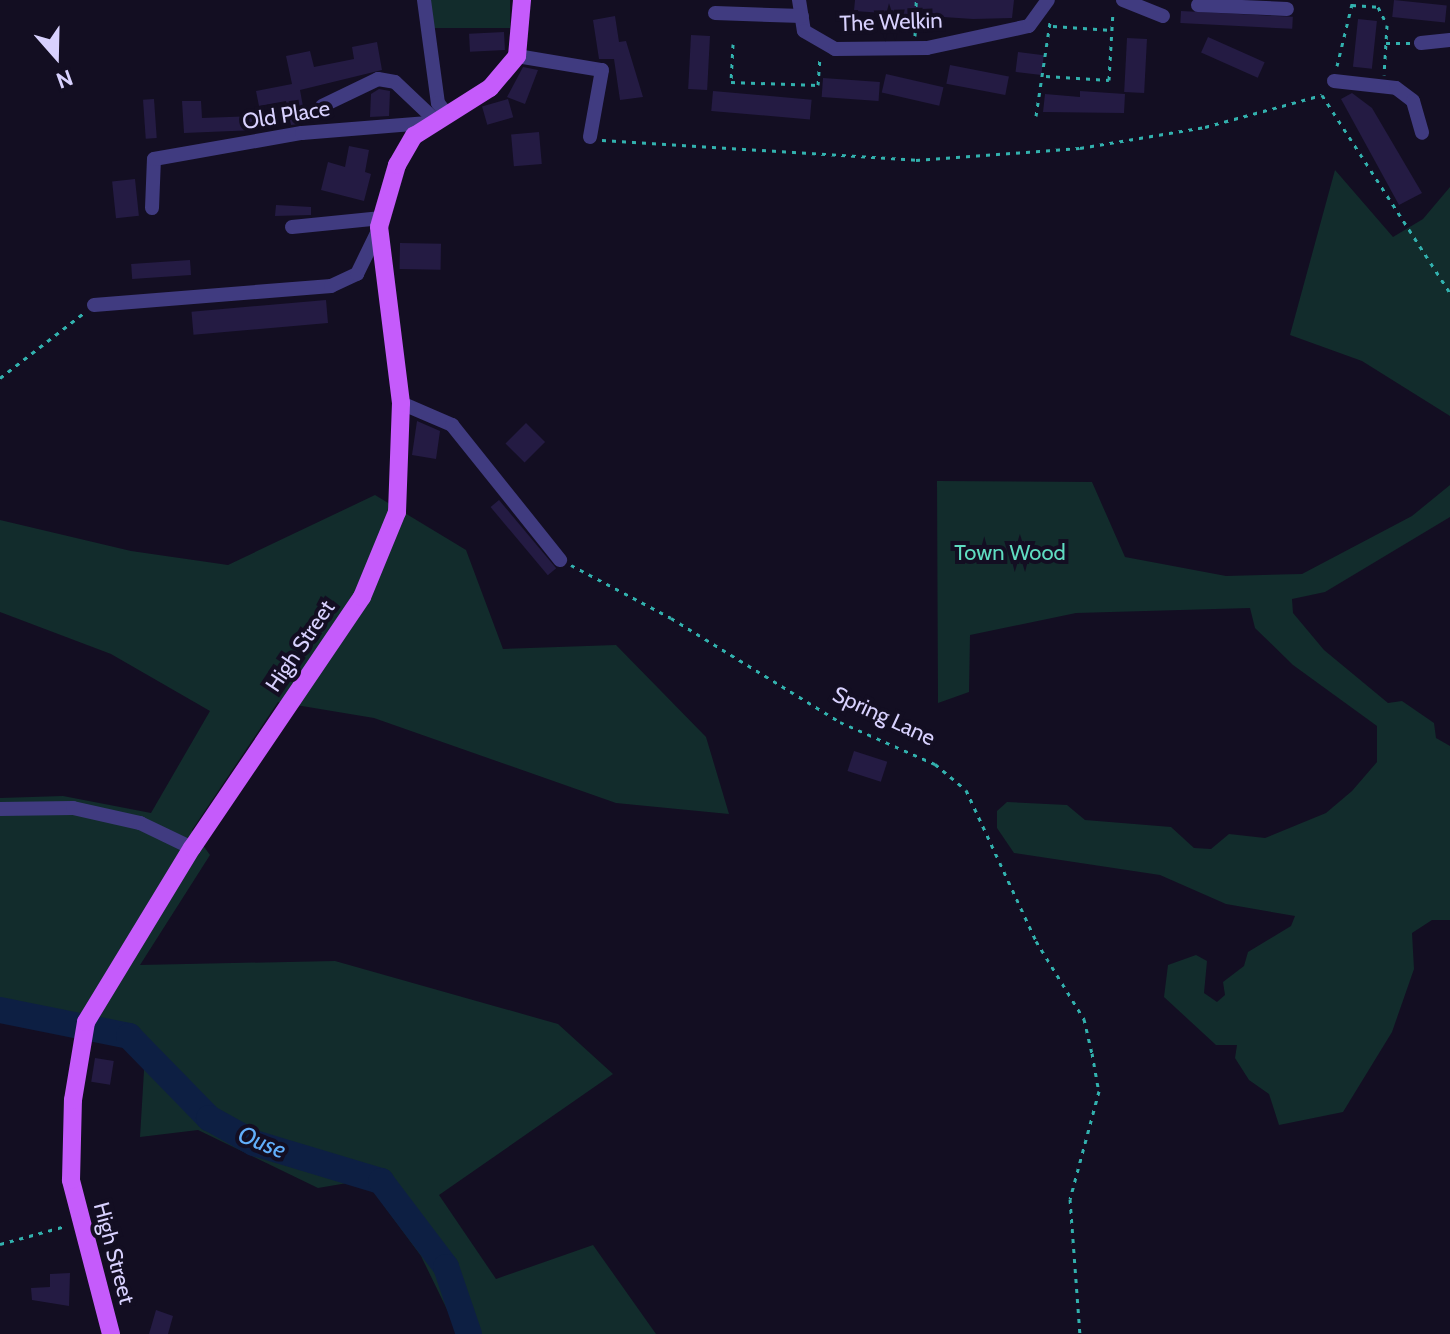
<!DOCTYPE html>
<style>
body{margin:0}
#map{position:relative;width:1450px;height:1334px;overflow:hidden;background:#130e22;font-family:Cabin,sans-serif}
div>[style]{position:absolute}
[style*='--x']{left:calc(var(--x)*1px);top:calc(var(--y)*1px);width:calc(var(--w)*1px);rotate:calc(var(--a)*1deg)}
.green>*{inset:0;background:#122c2c;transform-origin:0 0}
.river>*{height:26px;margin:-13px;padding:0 13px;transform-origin:13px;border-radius:13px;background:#0d1f43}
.building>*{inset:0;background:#241b43;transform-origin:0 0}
.path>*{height:3px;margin-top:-1.5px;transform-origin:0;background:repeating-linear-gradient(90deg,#32b1ae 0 4px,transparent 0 10px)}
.minor>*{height:14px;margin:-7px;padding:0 7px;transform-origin:7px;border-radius:7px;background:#403b80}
.major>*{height:18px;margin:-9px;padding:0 9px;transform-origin:9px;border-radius:9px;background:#c55bfb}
span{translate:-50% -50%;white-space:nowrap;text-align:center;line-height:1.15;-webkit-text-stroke:8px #130e22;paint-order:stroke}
.street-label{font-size:22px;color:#d8d1fe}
.park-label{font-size:22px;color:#5fdcc1}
.water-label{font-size:24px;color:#62affb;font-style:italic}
.north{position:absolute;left:16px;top:16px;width:80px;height:80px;-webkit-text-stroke:6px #130e22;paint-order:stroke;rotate:160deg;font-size:22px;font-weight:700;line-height:32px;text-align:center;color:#d8d1fe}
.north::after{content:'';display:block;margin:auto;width:28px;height:36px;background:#d8d1fe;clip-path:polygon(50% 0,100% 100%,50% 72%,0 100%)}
</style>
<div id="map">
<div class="green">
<i style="left:430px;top:0;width:80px;height:28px"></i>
<i style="clip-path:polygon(1335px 170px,1393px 237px,1423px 219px,1450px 187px,1450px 416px,1362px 361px,1290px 335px)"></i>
<i style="clip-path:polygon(937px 481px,1092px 482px,1125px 557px,1226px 576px,1302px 574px,1412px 516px,1450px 485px,1450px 517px,1325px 592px,1292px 599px,1293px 613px,1324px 650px,1388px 703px,1402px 701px,1434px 723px,1436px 738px,1450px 746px,1450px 920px,1432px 920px,1412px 933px,1414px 969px,1392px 1032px,1343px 1112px,1279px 1125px,1269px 1094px,1249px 1080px,1235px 1058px,1237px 1045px,1216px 1045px,1164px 997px,1168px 965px,1196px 955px,1207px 961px,1204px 993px,1217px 1002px,1225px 995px,1223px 982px,1244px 966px,1248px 952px,1291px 926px,1295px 916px,1226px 904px,1160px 875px,1014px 853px,997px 828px,997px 811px,1007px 802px,1067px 805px,1085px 820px,1171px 827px,1194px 848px,1211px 849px,1229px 834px,1265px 838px,1326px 813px,1352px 791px,1377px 762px,1377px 726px,1293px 665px,1255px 628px,1250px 608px,1076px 613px,970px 635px,969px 692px,938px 703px)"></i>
<i style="clip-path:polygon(375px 495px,466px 550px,503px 649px,616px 645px,706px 737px,729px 814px,616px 803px,374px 718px,278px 702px,192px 830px,210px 855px,140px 965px,335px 961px,558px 1024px,613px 1074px,439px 1195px,496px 1279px,593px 1245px,656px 1334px,459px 1334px,421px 1256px,365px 1180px,318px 1188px,198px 1130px,140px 1137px,145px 1054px,66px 1025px,0 1021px,0 798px,63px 796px,151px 813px,210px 711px,111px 654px,0 612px,0 520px,131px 551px,228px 565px)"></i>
</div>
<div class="river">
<i style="--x:0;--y:1010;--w:132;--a:11.4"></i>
<i style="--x:129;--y:1036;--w:115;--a:45.7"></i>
<i style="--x:209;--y:1118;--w:51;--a:29.1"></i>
<i style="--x:254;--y:1143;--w:133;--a:16.7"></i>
<i style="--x:381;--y:1181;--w:108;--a:52.9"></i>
<i style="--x:446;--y:1267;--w:71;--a:71.1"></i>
</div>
<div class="building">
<i style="clip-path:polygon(855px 0,1014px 0,1012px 18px,973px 19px,854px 11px)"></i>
<i style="left:1394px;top:0;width:53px;height:17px;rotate:6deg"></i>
<i style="left:1181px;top:11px;width:112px;height:12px;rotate:3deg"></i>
<i style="clip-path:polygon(615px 16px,619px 42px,626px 41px,643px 97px,620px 100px,614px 59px,599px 59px,593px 20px)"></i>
<i style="left:1358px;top:19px;width:19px;height:48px;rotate:6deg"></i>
<i style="left:504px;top:32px;width:18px;height:35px;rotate:87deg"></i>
<i style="left:691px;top:35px;width:19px;height:54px;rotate:3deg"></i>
<i style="left:1208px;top:37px;width:62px;height:17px;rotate:24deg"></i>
<i style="left:1127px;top:38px;width:20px;height:54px;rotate:3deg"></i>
<i style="clip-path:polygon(377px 42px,382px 70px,300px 90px,306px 123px,291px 125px,286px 101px,259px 106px,256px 91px,292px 84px,286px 56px,310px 51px,314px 67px,354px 59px,352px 47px)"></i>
<i style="left:1018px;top:52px;width:26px;height:20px;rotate:7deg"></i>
<i style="left:950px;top:65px;width:60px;height:19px;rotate:11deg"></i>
<i style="clip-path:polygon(523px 67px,538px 70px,525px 104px,507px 97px)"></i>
<i style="left:886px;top:74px;width:59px;height:19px;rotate:13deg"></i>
<i style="left:823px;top:78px;width:57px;height:19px;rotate:4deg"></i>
<i style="clip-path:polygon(379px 89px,390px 91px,389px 116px,370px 117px,371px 94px)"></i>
<i style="left:713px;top:91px;width:99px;height:20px;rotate:5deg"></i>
<i style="clip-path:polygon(1080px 91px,1125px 94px,1124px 113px,1043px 112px,1045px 94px,1080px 97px)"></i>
<i style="clip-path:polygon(1352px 93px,1372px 108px,1422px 193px,1399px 205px,1341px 99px)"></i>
<i style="left:154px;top:99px;width:39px;height:11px;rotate:86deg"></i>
<i style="left:508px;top:99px;width:19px;height:27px;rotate:74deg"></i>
<i style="clip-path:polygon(182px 101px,201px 101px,202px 118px,258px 116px,258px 130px,184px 133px)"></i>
<i style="left:539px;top:132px;width:32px;height:28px;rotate:85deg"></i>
<i style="clip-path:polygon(349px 146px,369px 150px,365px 172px,371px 174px,364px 201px,321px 190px,328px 162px,345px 167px)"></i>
<i style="left:135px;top:179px;width:37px;height:23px;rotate:84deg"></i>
<i style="clip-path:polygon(276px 205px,311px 207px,311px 215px,275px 216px)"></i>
<i style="left:400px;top:243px;width:41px;height:26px;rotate:1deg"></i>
<i style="left:190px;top:260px;width:15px;height:59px;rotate:86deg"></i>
<i style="left:326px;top:300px;width:23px;height:135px;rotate:85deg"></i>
<i style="clip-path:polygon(417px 421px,440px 431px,436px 459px,412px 455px)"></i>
<i style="left:526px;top:423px;width:27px;height:29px;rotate:45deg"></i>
<i style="left:499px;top:500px;width:89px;height:11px;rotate:50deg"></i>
<i style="left:854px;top:751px;width:35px;height:21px;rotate:18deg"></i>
<i style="left:95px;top:1058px;width:19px;height:24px;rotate:9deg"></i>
<i style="clip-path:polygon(70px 1273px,69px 1306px,32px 1300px,31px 1288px,50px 1287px,50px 1274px)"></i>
<i style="clip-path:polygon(156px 1310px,173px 1316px,168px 1334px,149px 1334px)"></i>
</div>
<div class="path">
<i style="--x:1352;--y:5;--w:26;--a:4"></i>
<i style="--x:1378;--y:7;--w:20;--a:63"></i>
<i style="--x:1387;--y:25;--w:50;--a:93.4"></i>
<i style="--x:1053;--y:26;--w:59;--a:3.9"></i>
<i style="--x:915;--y:36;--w:36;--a:-88"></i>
<i style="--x:1386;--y:43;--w:24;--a:0"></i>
<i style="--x:733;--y:44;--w:38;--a:93"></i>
<i style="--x:731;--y:82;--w:87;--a:2"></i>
<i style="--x:818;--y:85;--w:28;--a:-86"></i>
<i style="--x:1337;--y:66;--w:68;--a:-76.4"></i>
<i style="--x:1046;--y:76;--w:63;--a:3.6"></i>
<i style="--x:1109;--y:80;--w:69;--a:-86.7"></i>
<i style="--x:1322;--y:95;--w:236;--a:57.1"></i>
<i style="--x:1036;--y:116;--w:95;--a:-81.5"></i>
<i style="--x:602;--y:140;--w:315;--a:3.6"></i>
<i style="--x:916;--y:160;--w:164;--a:-4.2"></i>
<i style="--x:1080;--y:148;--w:127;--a:-9.5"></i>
<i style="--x:1205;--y:127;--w:121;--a:-15.3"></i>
<i style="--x:0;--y:378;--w:108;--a:-37.8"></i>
<i style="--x:571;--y:565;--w:113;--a:27.9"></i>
<i style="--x:671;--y:618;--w:198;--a:31.6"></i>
<i style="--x:840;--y:722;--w:104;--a:23.9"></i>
<i style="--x:935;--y:764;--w:40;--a:40"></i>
<i style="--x:966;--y:790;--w:166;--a:65.1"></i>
<i style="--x:1036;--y:941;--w:92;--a:58.4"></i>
<i style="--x:1084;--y:1019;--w:35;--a:77"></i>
<i style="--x:1092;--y:1053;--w:39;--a:80"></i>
<i style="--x:1099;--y:1091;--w:112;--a:105"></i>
<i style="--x:1070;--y:1199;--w:135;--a:85.8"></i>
<i style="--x:0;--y:1244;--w:68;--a:-15.3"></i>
</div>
<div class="minor">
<i style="--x:424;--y:0;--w:104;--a:82.3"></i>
<i style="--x:438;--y:103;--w:11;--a:52"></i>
<i style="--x:799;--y:0;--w:31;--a:81"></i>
<i style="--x:804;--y:31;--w:36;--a:30"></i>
<i style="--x:835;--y:49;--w:92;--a:-0.6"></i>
<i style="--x:927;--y:48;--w:104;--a:-12.2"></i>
<i style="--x:1029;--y:26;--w:32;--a:-54"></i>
<i style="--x:1123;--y:0;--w:43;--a:21.8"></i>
<i style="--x:1198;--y:5;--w:89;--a:2.6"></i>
<i style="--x:715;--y:13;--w:87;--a:2"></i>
<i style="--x:1421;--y:43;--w:29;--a:-6"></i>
<i style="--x:517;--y:56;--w:86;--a:9.4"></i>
<i style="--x:602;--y:70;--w:68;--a:100.2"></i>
<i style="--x:1334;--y:81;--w:62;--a:6.4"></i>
<i style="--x:1396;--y:88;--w:21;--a:37"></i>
<i style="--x:1413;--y:101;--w:33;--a:74"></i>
<i style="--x:322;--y:106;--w:62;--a:-25.7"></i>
<i style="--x:378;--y:79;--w:17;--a:10"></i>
<i style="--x:395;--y:82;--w:52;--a:43.5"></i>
<i style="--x:152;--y:208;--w:49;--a:-87.7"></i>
<i style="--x:154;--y:159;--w:150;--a:-10"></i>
<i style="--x:302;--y:133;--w:123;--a:-4.6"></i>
<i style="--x:292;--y:227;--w:90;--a:-5.7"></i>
<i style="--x:94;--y:305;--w:238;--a:-4.6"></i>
<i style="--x:331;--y:286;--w:29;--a:-25"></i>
<i style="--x:357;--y:274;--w:48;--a:-64"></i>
<i style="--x:401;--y:403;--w:56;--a:23.3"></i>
<i style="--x:452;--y:425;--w:173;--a:51.3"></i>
<i style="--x:0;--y:809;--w:73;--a:-0.8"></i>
<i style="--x:73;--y:808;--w:69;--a:12.6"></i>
<i style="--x:140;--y:823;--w:58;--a:25.7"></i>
</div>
<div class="major">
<i style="--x:111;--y:1334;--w:159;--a:-104.6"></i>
<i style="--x:71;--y:1180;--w:80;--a:-88.6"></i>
<i style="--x:73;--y:1100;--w:79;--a:-80.5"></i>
<i style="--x:86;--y:1022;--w:204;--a:-58.7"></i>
<i style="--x:192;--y:848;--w:303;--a:-55.9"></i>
<i style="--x:362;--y:597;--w:92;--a:-67.6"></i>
<i style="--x:397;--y:512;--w:109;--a:-87.9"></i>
<i style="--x:401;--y:403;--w:177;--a:-97.1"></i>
<i style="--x:379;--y:227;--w:65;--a:-73.8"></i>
<i style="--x:397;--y:165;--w:34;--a:-60"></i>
<i style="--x:414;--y:136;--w:90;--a:-32.3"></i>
<i style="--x:490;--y:88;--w:42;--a:-49.8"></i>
<i style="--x:517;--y:56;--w:56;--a:-84.9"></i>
</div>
<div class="street-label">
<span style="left:891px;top:22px;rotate:-2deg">The Welkin</span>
<span style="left:286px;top:115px;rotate:-9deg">Old Place</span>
<span style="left:300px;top:646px;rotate:-56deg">High Street</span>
<span style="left:884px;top:716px;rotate:25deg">Spring Lane</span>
<span style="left:114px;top:1253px;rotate:75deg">High Street</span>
</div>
<div class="park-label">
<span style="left:1010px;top:553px">Town Wood</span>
</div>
<div class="water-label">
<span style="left:262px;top:1142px;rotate:22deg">Ouse</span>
</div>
<div class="north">N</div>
</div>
